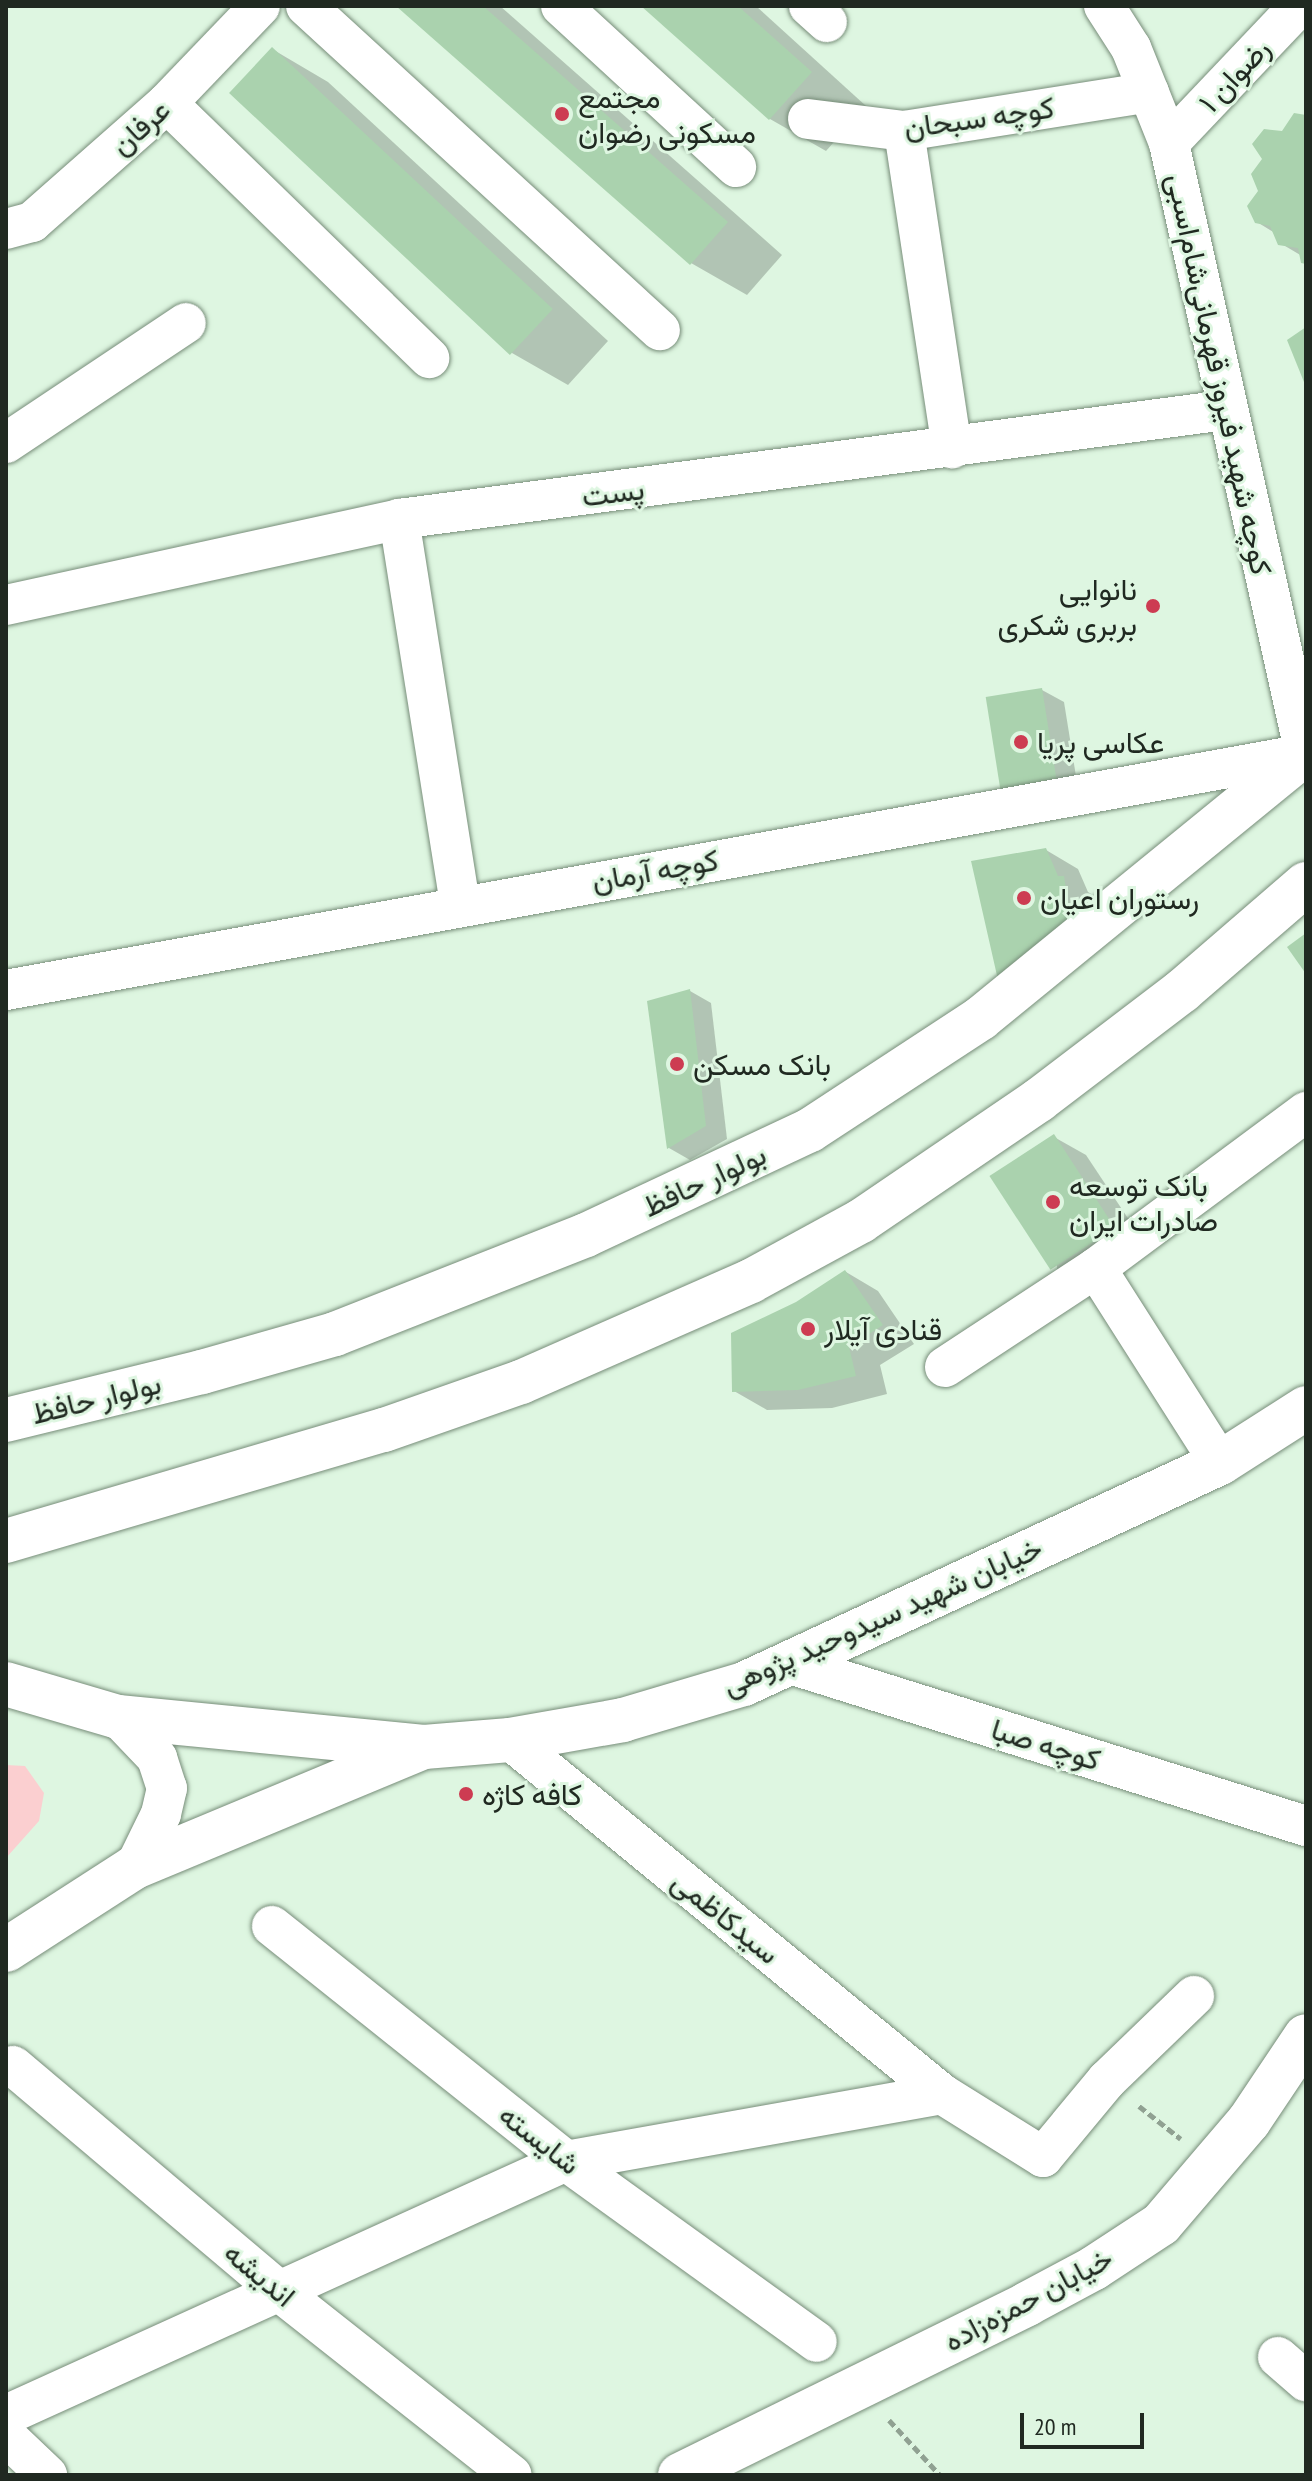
<!DOCTYPE html>
<meta charset="utf-8">
<style>
body{margin:0}
#map{position:relative;width:1312px;height:2481px;overflow:hidden;background:#def6e1;font-family:"PT Sans Narrow",Vazirmatn,sans-serif}
div>[style]{position:absolute}
[style*='--x']{left:calc(var(--x)*1px);top:calc(var(--y)*1px);width:calc(var(--w)*1px);rotate:calc(var(--a)*1deg)}
.green>*{inset:0;background:#fbcfd0}
.shadow>*{inset:0;background:#0003}
.building>*{inset:0;background:#aad2ae;transform-origin:0 0}
.path>*{height:5px;margin-top:-2.5px;transform-origin:0;background:repeating-linear-gradient(90deg,#90a192 0 8px,transparent 0 12px)}
.roads{filter:drop-shadow(0 0 2px #778d79) drop-shadow(0 0 2px #778d79)}
.minor>*{height:40px;margin:-20px;padding:0 20px;transform-origin:20px;border-radius:20px;background:#fff}
.tertiary>*{height:44px;margin:-22px;padding:0 22px;transform-origin:22px;border-radius:22px;background:#fff}
.secondary>*{height:44px;margin:-22px;padding:0 22px;transform-origin:22px;border-radius:22px;background:#fff}
.dots>*{width:22px;height:22px;translate:-50% -50%;box-sizing:border-box;border:4px solid #def6e1;border-radius:50%}
span{translate:-50% -50%;white-space:nowrap;text-align:center;line-height:1.15;-webkit-text-stroke:6px #def6e1;paint-order:stroke}
.street-label{font-size:30px;color:#202921}
.poi-label{font-size:30px;color:#202921}
.left{translate:0 -50%;text-align:left}
.right{translate:-100% -50%;text-align:right}
.frame{position:absolute;inset:0;border:8px solid #202921;pointer-events:none}
.scale{position:absolute;left:1020px;top:2413px;width:124px;height:36px;box-sizing:border-box;border:4px solid #202921;border-top:0;padding-left:10px;font-size:24px;line-height:28px;white-space:nowrap;color:#202921;-webkit-text-stroke:6px #def6e1;paint-order:stroke}
</style>
<div id="map">
<div class="green">
<i style="clip-path:polygon(6px 1765px,25px 1766px,44px 1793px,39px 1821px,6px 1858px)"></i>
</div>
<div class="shadow">
<i style="clip-path:polygon(399px 6px,500px 6px,782px 255px,747px 295px,691px 263px)"></i>
<i style="clip-path:polygon(644px 6px,756px 6px,866px 106px,826px 151px,770px 119px)"></i>
<i style="clip-path:polygon(272px 49px,328px 82px,608px 341px,568px 385px,512px 353px)"></i>
<i style="clip-path:polygon(1306px 117px,1306px 263px,1302px 256px,1280px 243px,1275px 233px,1257px 222px,1260px 191px,1283px 133px)"></i>
<i style="clip-path:polygon(1042px 690px,1064px 702px,1080px 801px,1023px 810px)"></i>
<i style="clip-path:polygon(1046px 850px,1078px 869px,1088px 892px,1096px 897px,1103px 938px,974px 862px)"></i>
<i style="clip-path:polygon(690px 991px,711px 1003px,727px 1139px,690px 1160px,669px 1148px)"></i>
<i style="clip-path:polygon(1054px 1137px,1086px 1155px,1147px 1247px,1089px 1288px,1057px 1270px)"></i>
<i style="clip-path:polygon(846px 1272px,878px 1291px,914px 1344px,880px 1365px,887px 1394px,832px 1408px,767px 1410px,734px 1391px,797px 1304px)"></i>
</div>
<div class="building">
<i style="clip-path:polygon(396px 6px,483px 6px,728px 222px,690px 265px)"></i>
<i style="clip-path:polygon(641px 6px,738px 6px,812px 72px,769px 120px)"></i>
<i style="left:272px;top:47px;width:384px;height:63px;rotate:43deg"></i>
<i style="clip-path:polygon(1294px 113px,1306px 115px,1306px 264px,1301px 263px,1298px 248px,1278px 245px,1270px 226px,1255px 223px,1247px 206px,1258px 191px,1251px 174px,1262px 159px,1252px 144px,1264px 129px,1282px 131px)"></i>
<i style="clip-path:polygon(1306px 327px,1306px 387px,1287px 340px)"></i>
<i style="left:1042px;top:688px;width:103px;height:57px;rotate:81deg"></i>
<i style="clip-path:polygon(1046px 848px,1058px 876px,1064px 876px,1071px 919px,998px 980px,971px 861px)"></i>
<i style="clip-path:polygon(1306px 933px,1306px 974px,1287px 947px)"></i>
<i style="clip-path:polygon(690px 989px,706px 1126px,667px 1149px,647px 1001px)"></i>
<i style="left:1054px;top:1134px;width:112px;height:77px;rotate:57deg"></i>
<i style="clip-path:polygon(845px 1270px,883px 1325px,849px 1347px,856px 1376px,798px 1390px,732px 1392px,731px 1333px,796px 1302px)"></i>
</div>
<div class="path">
<i style="--x:1139;--y:2106;--w:53;--a:38.2"></i>
<i style="--x:889;--y:2420;--w:75;--a:47.2"></i>
</div>
<div class="roads">
<div class="minor">
<i style="--x:306;--y:6;--w:480;--a:42.5"></i>
<i style="--x:561;--y:6;--w:238;--a:42.6"></i>
<i style="--x:809;--y:6;--w:24;--a:42"></i>
<i style="--x:167;--y:103;--w:366;--a:44.2"></i>
<i style="--x:808;--y:119;--w:97;--a:7.1"></i>
<i style="--x:904;--y:131;--w:248;--a:-9"></i>
<i style="--x:904;--y:131;--w:321;--a:81.4"></i>
<i style="--x:1169;--y:143;--w:189;--a:-46.5"></i>
<i style="--x:6;--y:229;--w:27;--a:-15"></i>
<i style="--x:32;--y:222;--w:180;--a:-41.4"></i>
<i style="--x:167;--y:103;--w:134;--a:-46.2"></i>
<i style="--x:6;--y:443;--w:216;--a:-33.7"></i>
<i style="--x:399;--y:519;--w:391;--a:81"></i>
<i style="--x:6;--y:605;--w:402;--a:-12.3"></i>
<i style="--x:399;--y:519;--w:834;--a:-7.51"></i>
<i style="--x:6;--y:990;--w:1320;--a:-10.3"></i>
<i style="--x:1305;--y:754;--w:626;--a:-102.55"></i>
<i style="--x:1169;--y:143;--w:102;--a:-111.8"></i>
<i style="--x:1131;--y:48;--w:50;--a:-122.7"></i>
<i style="--x:945;--y:1367;--w:181;--a:-33.3"></i>
<i style="--x:1220;--y:1463;--w:231;--a:-122.5"></i>
<i style="--x:1096;--y:1268;--w:262;--a:-36.6"></i>
<i style="--x:787;--y:1663;--w:544;--a:17.44"></i>
<i style="--x:118;--y:1717;--w:57;--a:46.4"></i>
<i style="--x:157;--y:1758;--w:32;--a:72"></i>
<i style="--x:167;--y:1788;--w:27;--a:103"></i>
<i style="--x:161;--y:1814;--w:59;--a:116.1"></i>
<i style="--x:510;--y:1740;--w:559;--a:39.33"></i>
<i style="--x:272;--y:1926;--w:376;--a:38.6"></i>
<i style="--x:566;--y:2161;--w:309;--a:35.8"></i>
<i style="--x:13;--y:2066;--w:350;--a:40.2"></i>
<i style="--x:280;--y:2292;--w:295;--a:38.3"></i>
<i style="--x:1278;--y:2357;--w:37;--a:41"></i>
<i style="--x:6;--y:2415;--w:615;--a:-24.4"></i>
<i style="--x:566;--y:2161;--w:382;--a:-10.1"></i>
<i style="--x:942;--y:2094;--w:119;--a:32"></i>
<i style="--x:1043;--y:2157;--w:100;--a:-50.3"></i>
<i style="--x:1107;--y:2080;--w:121;--a:-44"></i>
<i style="--x:6;--y:2436;--w:57;--a:43.6"></i>
</div>
<div class="tertiary">
<i style="--x:6;--y:1684;--w:117;--a:16.4"></i>
<i style="--x:118;--y:1717;--w:307;--a:5.6"></i>
<i style="--x:424;--y:1747;--w:86;--a:-4.7"></i>
<i style="--x:510;--y:1740;--w:115;--a:-10"></i>
<i style="--x:623;--y:1720;--w:126;--a:-16.6"></i>
<i style="--x:744;--y:1684;--w:525;--a:-24.9"></i>
<i style="--x:1220;--y:1463;--w:102;--a:-32.6"></i>
<i style="--x:6;--y:1950;--w:153;--a:-32.8"></i>
<i style="--x:135;--y:1867;--w:307;--a:-22.6"></i>
<i style="--x:680;--y:2475;--w:387;--a:-26.2"></i>
<i style="--x:1027;--y:2304;--w:76;--a:-28.2"></i>
<i style="--x:1094;--y:2268;--w:80;--a:-33.3"></i>
<i style="--x:1161;--y:2224;--w:135;--a:-49.5"></i>
<i style="--x:1249;--y:2121;--w:102;--a:-56.2"></i>
</div>
<div class="secondary">
<i style="--x:6;--y:1420;--w:202;--a:-13.8"></i>
<i style="--x:202;--y:1372;--w:138;--a:-15.9"></i>
<i style="--x:335;--y:1334;--w:270;--a:-21.5"></i>
<i style="--x:586;--y:1235;--w:247;--a:-25.1"></i>
<i style="--x:810;--y:1130;--w:204;--a:-33.2"></i>
<i style="--x:981;--y:1018;--w:419;--a:-39.2"></i>
<i style="--x:6;--y:1541;--w:394;--a:-16.4"></i>
<i style="--x:384;--y:1430;--w:145;--a:-19.3"></i>
<i style="--x:521;--y:1382;--w:251;--a:-23.7"></i>
<i style="--x:751;--y:1281;--w:125;--a:-28.6"></i>
<i style="--x:861;--y:1221;--w:215;--a:-34.2"></i>
<i style="--x:1039;--y:1100;--w:180;--a:-37.3"></i>
<i style="--x:1182;--y:991;--w:164;--a:-40.8"></i>
</div>
</div>
<div class="dots">
<i style="left:562px;top:114px;background:#cd3c52"></i>
<i style="left:1153px;top:606px;background:#cd3c52"></i>
<i style="left:1021px;top:742px;background:#cd3c52"></i>
<i style="left:1024px;top:898px;background:#cd3c52"></i>
<i style="left:677px;top:1064px;background:#cd3c52"></i>
<i style="left:1053px;top:1202px;background:#cd3c52"></i>
<i style="left:808px;top:1329px;background:#cd3c52"></i>
<i style="left:466px;top:1794px;background:#cd3c52"></i>
</div>
<div class="street-label">
<span style="left:1234px;top:75px;rotate:-47deg">رضوان ۱</span>
<span style="left:979px;top:117px;rotate:-8deg">کوچه سبحان</span>
<span style="left:140px;top:127px;rotate:-42deg">عرفان</span>
<span style="left:1220px;top:374px;rotate:78deg">کوچه شهید فیروز قهرمانی‌شام‌اسبی</span>
<span style="left:613px;top:492px;rotate:-7deg">پست</span>
<span style="left:655px;top:870px;rotate:-10deg">کوچه آرمان</span>
<span style="left:704px;top:1180px;rotate:-25deg">بولوار حافظ</span>
<span style="left:96px;top:1398px;rotate:-14deg">بولوار حافظ</span>
<span style="left:882px;top:1616px;rotate:-24deg">خیابان شهید سیدوحید پژوهی</span>
<span style="left:1046px;top:1744px;rotate:17deg">کوچه صبا</span>
<span style="left:726px;top:1917px;rotate:39deg">سیدکاظمی</span>
<span style="left:540px;top:2139px;rotate:38deg">شایسته</span>
<span style="left:260px;top:2274px;rotate:40deg">اندیشه</span>
<span style="left:1028px;top:2299px;rotate:-28deg">خیابان حمزه‌زاده</span>
</div>
<div class="poi-label">
<span class="left" style="left:578px;top:114px">مجتمع<br>مسکونی رضوان</span>
<span class="right" style="left:1137px;top:606px">نانوایی<br>بربری شکری</span>
<span class="left" style="left:1037px;top:742px">عکاسی پریا</span>
<span class="left" style="left:1040px;top:898px">رستوران اعیان</span>
<span class="left" style="left:693px;top:1064px">بانک مسکن</span>
<span class="left" style="left:1069px;top:1202px">بانک توسعه<br>صادرات ایران</span>
<span class="left" style="left:824px;top:1329px">قنادی آیلار</span>
<span class="left" style="left:482px;top:1794px">کافه کاژه</span>
</div>
<div class="frame"></div>
<div class="scale">20 m</div>
</div>
